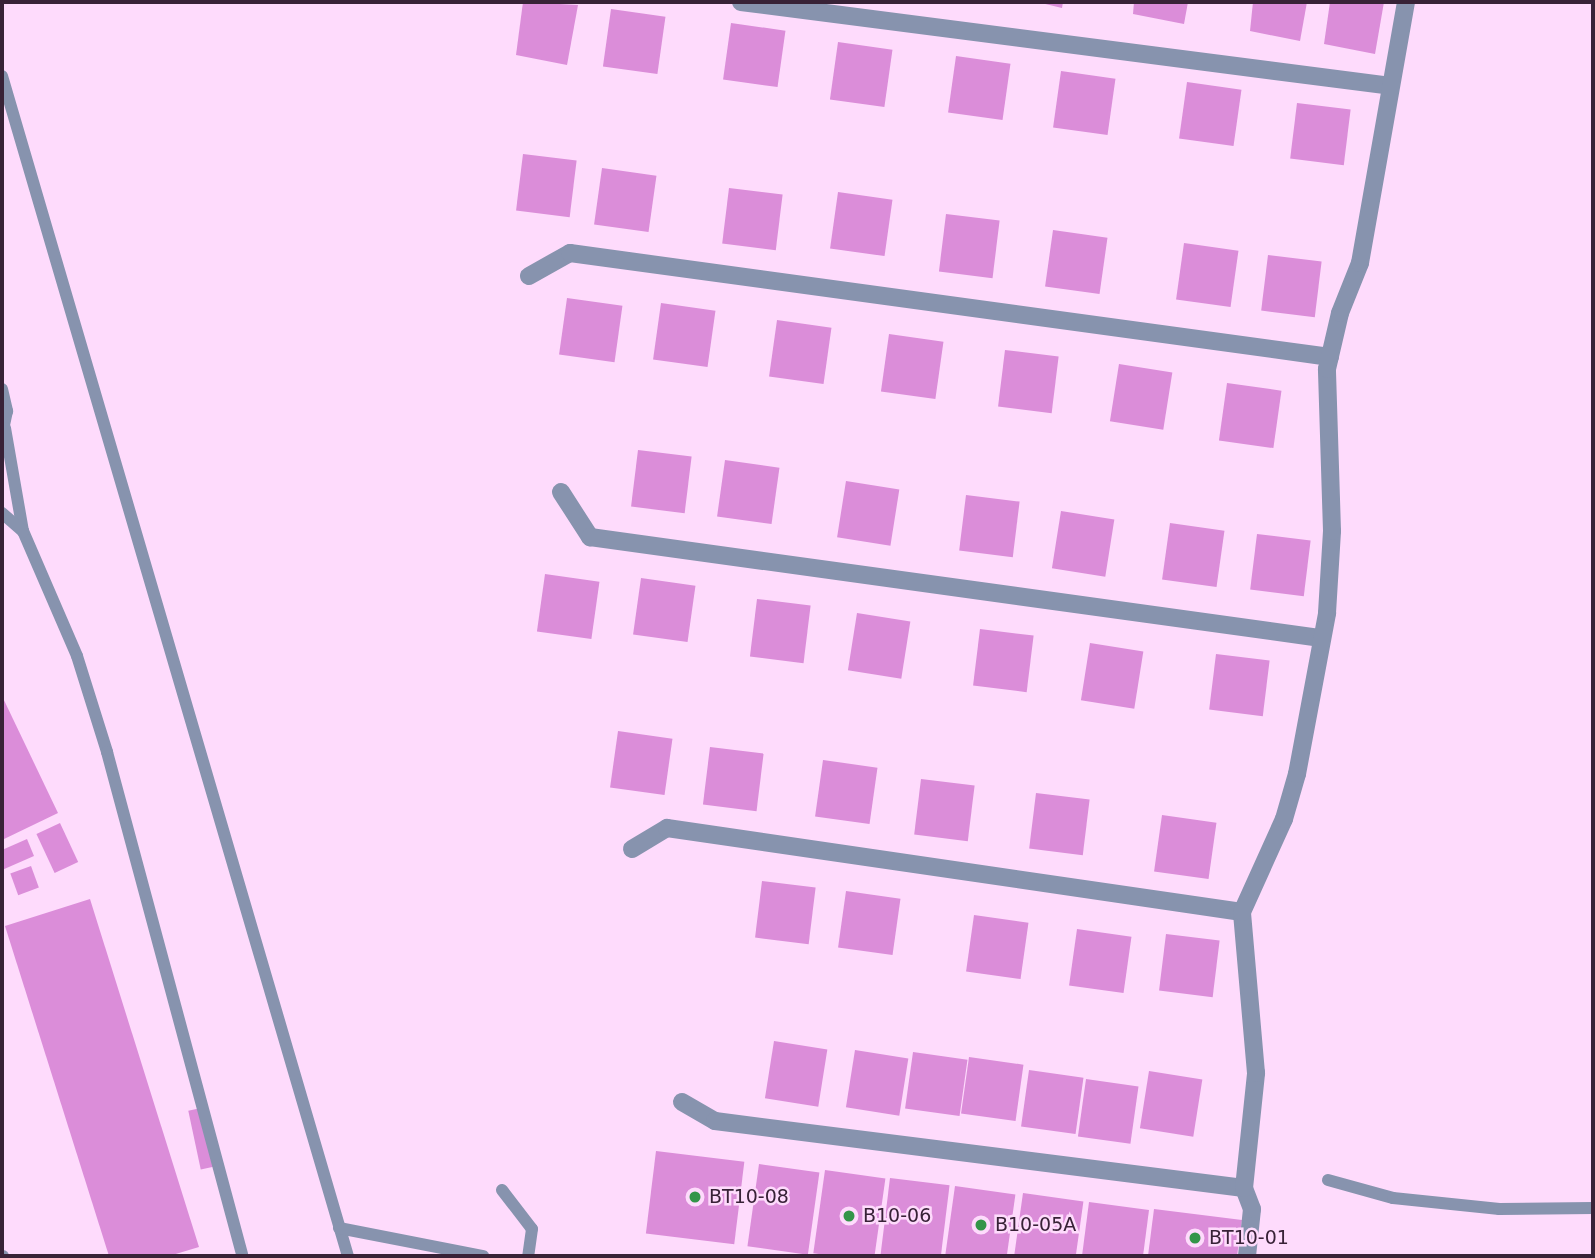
<!DOCTYPE html>
<style>
body{margin:0}
#map{position:relative;width:1595px;height:1258px;overflow:hidden;background:#fedbfc;font-family:"DejaVu Sans",sans-serif}
div>[style]{position:absolute}
[style*='--x']{left:calc(var(--x)*1px);top:calc(var(--y)*1px);width:calc(var(--w)*1px);rotate:calc(var(--a)*1deg)}
.building>*{inset:0;background:#db8dd9;transform-origin:0 0}
.lane>*{height:12px;margin:-6px;padding:0 6px;transform-origin:6px;border-radius:6px;background:#8793ae}
.street>*{height:18px;margin:-9px;padding:0 9px;transform-origin:9px;border-radius:9px;background:#8793ae}
.dots>*{width:19px;height:19px;translate:-50% -50%;box-sizing:border-box;border:4px solid #fedbfc;border-radius:50%}
span{translate:-50% -50%;white-space:nowrap;text-align:center;line-height:1.15;-webkit-text-stroke:5px #fedbfc;paint-order:stroke}
.poi-label{font-size:19px;color:#382237}
.left{translate:0 -50%;text-align:left}
.frame{position:absolute;inset:0;border:4px solid #382237;pointer-events:none}
</style>
<div id="map">
<div class="building">
<i style="clip-path:polygon(523px 2px,578px 5px,567px 65px,516px 55px)"></i>
<i style="clip-path:polygon(1037px 2px,1063px 2px,1062px 8px)"></i>
<i style="clip-path:polygon(1134px 2px,1188px 2px,1184px 24px,1133px 14px)"></i>
<i style="clip-path:polygon(1253px 2px,1307px 2px,1300px 41px,1250px 31px)"></i>
<i style="clip-path:polygon(1330px 2px,1384px 2px,1375px 54px,1324px 44px)"></i>
<i style="left:611px;top:9px;width:55px;height:58px;rotate:8deg"></i>
<i style="left:731px;top:23px;width:55px;height:57px;rotate:8deg"></i>
<i style="left:838px;top:42px;width:55px;height:58px;rotate:8deg"></i>
<i style="left:956px;top:56px;width:55px;height:57px;rotate:8deg"></i>
<i style="left:1061px;top:71px;width:55px;height:57px;rotate:8deg"></i>
<i style="left:1187px;top:82px;width:55px;height:57px;rotate:8deg"></i>
<i style="left:1297px;top:103px;width:54px;height:56px;rotate:7deg"></i>
<i style="left:523px;top:154px;width:54px;height:57px;rotate:7deg"></i>
<i style="left:602px;top:168px;width:55px;height:57px;rotate:8deg"></i>
<i style="left:729px;top:188px;width:54px;height:56px;rotate:7deg"></i>
<i style="left:838px;top:192px;width:55px;height:57px;rotate:8deg"></i>
<i style="left:946px;top:214px;width:54px;height:58px;rotate:7deg"></i>
<i style="left:1053px;top:230px;width:55px;height:57px;rotate:8deg"></i>
<i style="left:1184px;top:243px;width:55px;height:57px;rotate:8deg"></i>
<i style="left:1268px;top:255px;width:54px;height:56px;rotate:7deg"></i>
<i style="left:567px;top:298px;width:56px;height:57px;rotate:8deg"></i>
<i style="left:661px;top:303px;width:55px;height:57px;rotate:8deg"></i>
<i style="left:777px;top:320px;width:55px;height:57px;rotate:8deg"></i>
<i style="left:889px;top:334px;width:55px;height:58px;rotate:8deg"></i>
<i style="left:1005px;top:350px;width:54px;height:57px;rotate:7deg"></i>
<i style="left:1119px;top:364px;width:54px;height:58px;rotate:9deg"></i>
<i style="left:1227px;top:383px;width:55px;height:58px;rotate:8deg"></i>
<i style="left:638px;top:450px;width:54px;height:57px;rotate:7deg"></i>
<i style="left:725px;top:460px;width:55px;height:57px;rotate:8deg"></i>
<i style="left:846px;top:481px;width:54px;height:57px;rotate:9deg"></i>
<i style="left:966px;top:495px;width:54px;height:56px;rotate:7deg"></i>
<i style="left:1061px;top:511px;width:54px;height:58px;rotate:9deg"></i>
<i style="left:1170px;top:523px;width:55px;height:57px;rotate:8deg"></i>
<i style="left:1257px;top:534px;width:54px;height:56px;rotate:7deg"></i>
<i style="left:545px;top:574px;width:55px;height:58px;rotate:8deg"></i>
<i style="left:641px;top:578px;width:55px;height:57px;rotate:8deg"></i>
<i style="left:757px;top:599px;width:54px;height:58px;rotate:7deg"></i>
<i style="left:857px;top:613px;width:54px;height:58px;rotate:9deg"></i>
<i style="left:980px;top:629px;width:54px;height:57px;rotate:7deg"></i>
<i style="left:1090px;top:643px;width:54px;height:58px;rotate:9deg"></i>
<i style="left:1216px;top:654px;width:54px;height:56px;rotate:7deg"></i>
<i style="clip-path:polygon(2px 696px,58px 813px,2px 840px)"></i>
<i style="left:618px;top:731px;width:55px;height:57px;rotate:8deg"></i>
<i style="left:710px;top:747px;width:54px;height:58px;rotate:7deg"></i>
<i style="left:823px;top:760px;width:55px;height:57px;rotate:8deg"></i>
<i style="left:921px;top:779px;width:54px;height:56px;rotate:7deg"></i>
<i style="left:1036px;top:793px;width:54px;height:56px;rotate:7deg"></i>
<i style="left:1162px;top:815px;width:55px;height:57px;rotate:8deg"></i>
<i style="left:60px;top:823px;width:43px;height:26px;rotate:65deg"></i>
<i style="clip-path:polygon(27px 839px,34px 856px,2px 870px,2px 850px)"></i>
<i style="left:31px;top:866px;width:23px;height:22px;rotate:70deg"></i>
<i style="left:762px;top:881px;width:54px;height:57px;rotate:7deg"></i>
<i style="left:846px;top:891px;width:55px;height:57px;rotate:8deg"></i>
<i style="clip-path:polygon(90px 899px,199px 1247px,169px 1256px,109px 1256px,5px 926px)"></i>
<i style="left:974px;top:915px;width:55px;height:57px;rotate:8deg"></i>
<i style="left:1077px;top:929px;width:55px;height:57px;rotate:8deg"></i>
<i style="left:1166px;top:934px;width:54px;height:57px;rotate:7deg"></i>
<i style="left:774px;top:1041px;width:54px;height:58px;rotate:9deg"></i>
<i style="left:855px;top:1050px;width:54px;height:58px;rotate:9deg"></i>
<i style="left:913px;top:1052px;width:55px;height:57px;rotate:8deg"></i>
<i style="left:969px;top:1057px;width:55px;height:57px;rotate:8deg"></i>
<i style="left:1029px;top:1070px;width:55px;height:57px;rotate:8deg"></i>
<i style="left:1149px;top:1071px;width:54px;height:58px;rotate:9deg"></i>
<i style="left:1086px;top:1079px;width:53px;height:58px;rotate:8deg"></i>
<i style="left:201px;top:1108px;width:60px;height:13px;rotate:78deg"></i>
<i style="left:656px;top:1151px;width:89px;height:83px;rotate:7deg"></i>
<i style="left:759px;top:1164px;width:61px;height:83px;rotate:8deg"></i>
<i style="left:825px;top:1170px;width:61px;height:84px;rotate:8deg"></i>
<i style="left:890px;top:1178px;width:60px;height:79px;rotate:7deg"></i>
<i style="left:955px;top:1186px;width:61px;height:71px;rotate:8deg"></i>
<i style="left:1023px;top:1193px;width:61px;height:64px;rotate:8deg"></i>
<i style="clip-path:polygon(1089px 1202px,1149px 1210px,1143px 1256px,1082px 1256px)"></i>
<i style="clip-path:polygon(1154px 1209px,1242px 1220px,1237px 1256px,1148px 1256px)"></i>
</div>
<div class="lane">
<i style="--x:2;--y:76;--w:1230;--a:73.66"></i>
<i style="--x:2;--y:389;--w:23;--a:77"></i>
<i style="--x:7;--y:411;--w:24;--a:102"></i>
<i style="--x:5;--y:428;--w:105;--a:80.1"></i>
<i style="--x:23;--y:531;--w:136;--a:66.6"></i>
<i style="--x:77;--y:656;--w:101;--a:72.6"></i>
<i style="--x:107;--y:752;--w:520;--a:74.95"></i>
<i style="--x:2;--y:513;--w:28;--a:41"></i>
<i style="--x:1328;--y:1180;--w:67;--a:15.5"></i>
<i style="--x:1393;--y:1198;--w:107;--a:5.9"></i>
<i style="--x:1499;--y:1209;--w:94;--a:-0.6"></i>
<i style="--x:502;--y:1190;--w:49;--a:52.4"></i>
<i style="--x:532;--y:1229;--w:27;--a:98"></i>
<i style="--x:339;--y:1228;--w:147;--a:11"></i>
<i style="--x:2;--y:1256;--w:1;--a:0"></i>
</div>
<div class="street">
<i style="--x:741;--y:2;--w:655;--a:7.36"></i>
<i style="--x:529;--y:276;--w:47;--a:-29.3"></i>
<i style="--x:570;--y:253;--w:767;--a:7.79"></i>
<i style="--x:561;--y:492;--w:54;--a:57.2"></i>
<i style="--x:590;--y:537;--w:738;--a:7.87"></i>
<i style="--x:632;--y:849;--w:41;--a:-31"></i>
<i style="--x:667;--y:828;--w:581;--a:8.31"></i>
<i style="--x:682;--y:1102;--w:38;--a:30"></i>
<i style="--x:715;--y:1121;--w:533;--a:7.22"></i>
<i style="--x:1247;--y:1256;--w:47;--a:-83.9"></i>
<i style="--x:1252;--y:1209;--w:22;--a:-111"></i>
<i style="--x:1244;--y:1188;--w:116;--a:-84"></i>
<i style="--x:1256;--y:1073;--w:162;--a:-95"></i>
<i style="--x:1242;--y:912;--w:102;--a:-65.7"></i>
<i style="--x:1284;--y:819;--w:47;--a:-73.9"></i>
<i style="--x:1297;--y:774;--w:164;--a:-79.4"></i>
<i style="--x:1327;--y:613;--w:82;--a:-86.5"></i>
<i style="--x:1332;--y:531;--w:162;--a:-91.8"></i>
<i style="--x:1327;--y:369;--w:57;--a:-76.9"></i>
<i style="--x:1340;--y:313;--w:54;--a:-68.2"></i>
<i style="--x:1360;--y:263;--w:265;--a:-80"></i>
</div>
<div class="dots">
<i style="left:695px;top:1197px;background:#349549"></i>
<i style="left:849px;top:1216px;background:#349549"></i>
<i style="left:981px;top:1225px;background:#349549"></i>
<i style="left:1195px;top:1238px;background:#349549"></i>
</div>
<div class="poi-label">
<span class="left" style="left:709px;top:1197px">BT10-08</span>
<span class="left" style="left:863px;top:1216px">B10-06</span>
<span class="left" style="left:995px;top:1225px">B10-05A</span>
<span class="left" style="left:1209px;top:1238px">BT10-01</span>
</div>
<div class="frame"></div>
</div>
